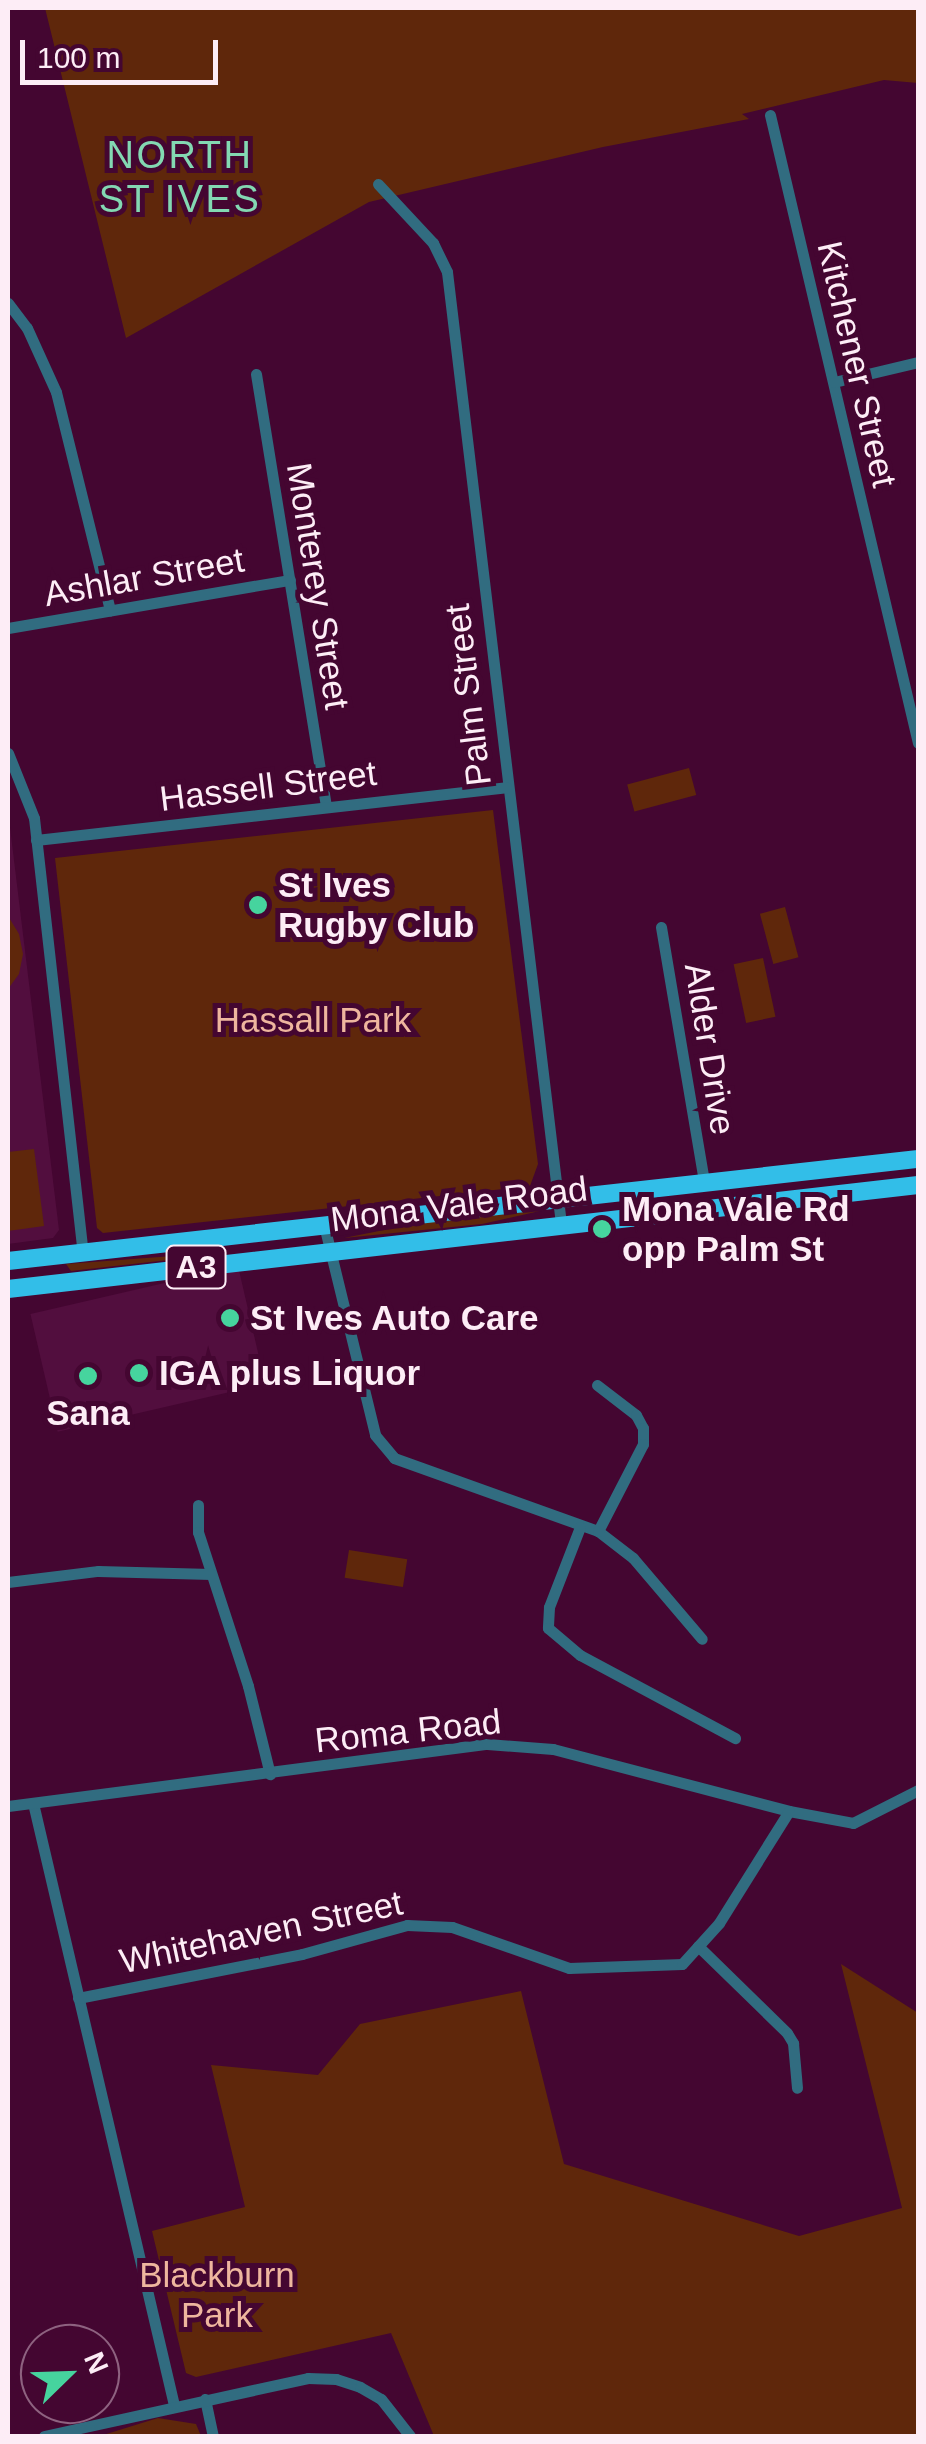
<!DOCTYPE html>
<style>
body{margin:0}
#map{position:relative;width:926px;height:2444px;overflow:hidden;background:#440631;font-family:Helvetica,sans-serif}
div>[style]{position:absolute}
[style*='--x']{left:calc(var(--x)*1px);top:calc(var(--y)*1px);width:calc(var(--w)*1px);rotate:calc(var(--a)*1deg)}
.built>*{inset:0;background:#520e3e;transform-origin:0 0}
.green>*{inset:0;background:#5f270b;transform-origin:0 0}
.minor>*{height:11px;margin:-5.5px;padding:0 5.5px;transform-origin:5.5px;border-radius:5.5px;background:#316c80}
.trunk>*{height:18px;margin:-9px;padding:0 9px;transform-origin:9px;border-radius:9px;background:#32bee8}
.dots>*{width:28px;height:28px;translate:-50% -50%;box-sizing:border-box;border:5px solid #440631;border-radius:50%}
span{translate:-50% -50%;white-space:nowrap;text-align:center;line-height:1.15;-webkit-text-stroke:10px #440631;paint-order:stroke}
.shield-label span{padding:2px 8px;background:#440631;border:2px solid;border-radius:8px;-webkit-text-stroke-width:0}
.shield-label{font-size:32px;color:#fdedf6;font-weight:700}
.street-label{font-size:35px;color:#fdedf6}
.poi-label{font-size:35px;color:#fdedf6;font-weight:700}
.left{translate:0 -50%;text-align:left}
.park-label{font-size:35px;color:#eeb69e}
.neighbourhood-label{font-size:38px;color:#83d8b2;letter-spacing:2.5px}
.frame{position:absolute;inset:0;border:10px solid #fdedf6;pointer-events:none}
.north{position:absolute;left:20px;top:2324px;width:100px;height:100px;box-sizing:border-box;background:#440631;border:2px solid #8e6280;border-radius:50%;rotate:67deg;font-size:28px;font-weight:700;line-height:40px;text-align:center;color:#fdedf6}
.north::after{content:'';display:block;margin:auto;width:35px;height:45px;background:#46d49e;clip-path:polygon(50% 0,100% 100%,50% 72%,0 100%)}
.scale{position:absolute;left:20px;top:40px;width:198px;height:45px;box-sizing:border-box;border:5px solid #fdedf6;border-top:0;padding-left:12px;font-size:30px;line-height:35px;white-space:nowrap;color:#fdedf6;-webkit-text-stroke:8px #440631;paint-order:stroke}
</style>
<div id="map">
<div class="built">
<i style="clip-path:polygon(8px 811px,59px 1230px,53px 1238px,8px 1244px)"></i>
<i style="left:238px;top:1266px;width:121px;height:213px;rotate:77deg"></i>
</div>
<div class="green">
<i style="clip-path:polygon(45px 8px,918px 8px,918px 83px,884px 80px,742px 114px,749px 119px,603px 147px,369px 202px,126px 338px)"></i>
<i style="left:689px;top:768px;width:28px;height:64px;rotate:75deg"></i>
<i style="clip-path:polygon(493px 810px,538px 1164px,530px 1186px,103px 1233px,97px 1228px,55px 858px)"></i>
<i style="left:785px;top:907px;width:52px;height:26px;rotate:75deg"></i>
<i style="clip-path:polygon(8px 916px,19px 934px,23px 954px,19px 974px,8px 989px)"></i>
<i style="left:763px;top:958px;width:60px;height:30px;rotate:78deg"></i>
<i style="clip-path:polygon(34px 1149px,44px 1226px,8px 1231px,8px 1152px)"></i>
<i style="clip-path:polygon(544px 1210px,482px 1224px,344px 1238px,424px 1222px)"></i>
<i style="clip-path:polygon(173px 1256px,177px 1259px,71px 1271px,66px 1264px)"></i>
<i style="left:349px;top:1550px;width:59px;height:28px;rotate:9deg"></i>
<i style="clip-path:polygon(841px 1964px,918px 2013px,918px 2436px,434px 2436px,391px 2333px,196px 2377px,186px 2373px,152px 2231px,245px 2207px,211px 2065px,318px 2075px,360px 2024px,521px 1991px,564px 2164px,799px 2236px,902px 2208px)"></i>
<i style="clip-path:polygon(158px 2418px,196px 2424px,201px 2436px,100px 2436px)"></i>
</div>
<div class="minor">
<i style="--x:770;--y:115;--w:645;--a:76.74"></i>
<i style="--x:378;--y:184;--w:81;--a:47"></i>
<i style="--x:433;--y:243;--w:32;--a:64"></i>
<i style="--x:447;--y:272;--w:959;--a:83.17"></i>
<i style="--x:8;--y:303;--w:31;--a:53"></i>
<i style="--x:27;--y:328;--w:70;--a:65.6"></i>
<i style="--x:56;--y:392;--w:225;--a:76.1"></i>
<i style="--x:256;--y:374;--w:438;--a:80.8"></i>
<i style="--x:834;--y:382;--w:86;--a:-13.4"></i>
<i style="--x:8;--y:628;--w:286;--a:-9.7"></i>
<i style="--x:8;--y:753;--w:70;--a:68.2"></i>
<i style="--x:34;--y:818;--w:437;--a:83.6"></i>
<i style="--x:36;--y:840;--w:473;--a:-6.4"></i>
<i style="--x:661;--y:927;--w:258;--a:80.4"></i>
<i style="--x:324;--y:1225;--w:216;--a:76.3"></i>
<i style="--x:375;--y:1435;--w:30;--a:50"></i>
<i style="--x:394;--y:1458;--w:217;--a:19.7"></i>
<i style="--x:598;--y:1531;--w:44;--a:37.6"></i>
<i style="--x:633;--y:1558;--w:106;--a:49.6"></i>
<i style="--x:597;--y:1385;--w:49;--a:37.6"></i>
<i style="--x:636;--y:1415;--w:15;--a:62"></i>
<i style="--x:643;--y:1428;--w:16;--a:90"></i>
<i style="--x:643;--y:1444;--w:98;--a:117.3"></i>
<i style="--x:198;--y:1505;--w:27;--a:90"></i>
<i style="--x:198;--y:1532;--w:162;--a:72"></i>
<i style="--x:248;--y:1686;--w:91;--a:76"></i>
<i style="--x:580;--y:1527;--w:86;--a:111.2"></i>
<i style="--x:549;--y:1607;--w:21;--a:93"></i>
<i style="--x:548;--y:1628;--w:42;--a:40.2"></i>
<i style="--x:580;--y:1655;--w:176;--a:28.2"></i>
<i style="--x:8;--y:1582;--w:91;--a:-7"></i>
<i style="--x:98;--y:1571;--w:113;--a:1.5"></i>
<i style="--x:33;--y:1803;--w:618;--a:76.82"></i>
<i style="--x:8;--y:1806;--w:483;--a:-7.4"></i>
<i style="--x:487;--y:1744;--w:66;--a:4.3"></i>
<i style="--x:553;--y:1749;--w:244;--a:14.7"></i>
<i style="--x:789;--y:1811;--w:65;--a:10.6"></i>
<i style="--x:853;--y:1823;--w:73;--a:-26.9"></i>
<i style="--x:698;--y:1946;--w:124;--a:44.3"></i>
<i style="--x:787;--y:2033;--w:12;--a:59"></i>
<i style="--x:793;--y:2043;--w:45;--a:84.9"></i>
<i style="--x:78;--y:1998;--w:228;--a:-11.1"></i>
<i style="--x:302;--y:1954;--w:109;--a:-15.4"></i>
<i style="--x:407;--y:1925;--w:45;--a:2.5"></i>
<i style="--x:452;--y:1927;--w:124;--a:19.3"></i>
<i style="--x:569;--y:1968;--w:113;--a:-2"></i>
<i style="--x:682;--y:1964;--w:55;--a:-47.9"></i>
<i style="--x:719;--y:1923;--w:132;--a:-58"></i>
<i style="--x:205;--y:2399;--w:38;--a:78"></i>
<i style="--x:44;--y:2436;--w:270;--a:-12.4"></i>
<i style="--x:308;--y:2378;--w:28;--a:2"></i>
<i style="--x:336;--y:2379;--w:25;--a:18"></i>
<i style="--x:360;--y:2387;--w:24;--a:30"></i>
<i style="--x:381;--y:2399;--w:47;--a:51.9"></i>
</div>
<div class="trunk">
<i style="--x:8;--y:1261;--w:916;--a:-6.4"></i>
<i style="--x:8;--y:1289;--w:916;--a:-6.52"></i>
</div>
<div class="dots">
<i style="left:258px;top:905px;background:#46d49e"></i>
<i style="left:602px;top:1229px;background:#46d49e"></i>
<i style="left:230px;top:1318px;background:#46d49e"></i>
<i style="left:139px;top:1373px;background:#46d49e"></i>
<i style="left:88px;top:1376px;background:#46d49e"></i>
</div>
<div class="shield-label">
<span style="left:196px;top:1267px">A3</span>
</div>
<div class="street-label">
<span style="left:857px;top:364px;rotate:77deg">Kitchener Street</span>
<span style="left:144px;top:577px;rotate:-10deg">Ashlar Street</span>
<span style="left:318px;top:586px;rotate:81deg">Monterey Street</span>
<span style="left:468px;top:695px;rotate:-97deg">Palm Street</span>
<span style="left:268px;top:786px;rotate:-7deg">Hassell Street</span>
<span style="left:710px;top:1049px;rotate:81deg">Alder Drive</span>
<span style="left:459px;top:1204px;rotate:-7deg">Mona Vale Road</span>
<span style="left:408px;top:1731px;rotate:-6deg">Roma Road</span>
<span style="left:261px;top:1932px;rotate:-12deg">Whitehaven Street</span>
</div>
<div class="poi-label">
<span class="left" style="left:278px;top:905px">St Ives<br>Rugby Club</span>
<span class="left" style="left:622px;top:1229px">Mona Vale Rd<br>opp Palm St</span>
<span class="left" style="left:250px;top:1318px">St Ives Auto Care</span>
<span class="left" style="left:159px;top:1373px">IGA plus Liquor</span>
<span style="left:88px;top:1413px">Sana</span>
</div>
<div class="park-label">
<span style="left:313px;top:1020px">Hassall Park</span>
<span style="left:217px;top:2295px">Blackburn<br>Park</span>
</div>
<div class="neighbourhood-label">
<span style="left:180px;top:178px">NORTH<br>ST IVES</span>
</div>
<div class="frame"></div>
<div class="north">N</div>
<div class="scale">100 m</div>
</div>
